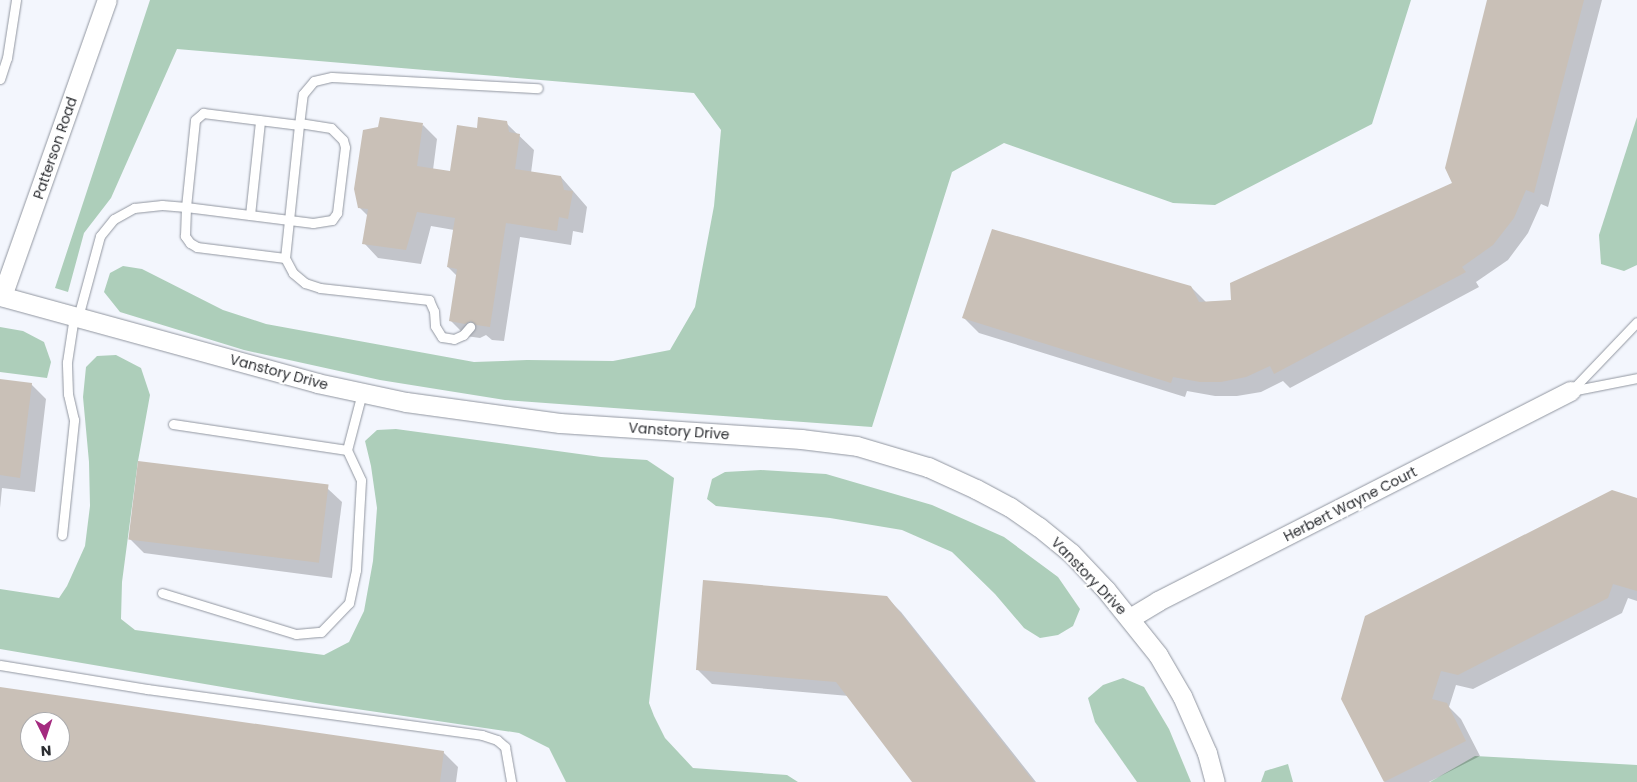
<!DOCTYPE html>
<style>
body{margin:0}
#map{position:relative;width:1637px;height:782px;overflow:hidden;background:#f3f6fd;font-family:Poppins,sans-serif}
div>[style]{position:absolute}
[style*='--x']{left:calc(var(--x)*1px);top:calc(var(--y)*1px);width:calc(var(--w)*1px);rotate:calc(var(--a)*1deg)}
.forest>*{inset:0;background:#adceba}
.shadow>*{inset:0;background:#0003}
.building>*{inset:0;background:#c9c0b7;transform-origin:0 0}
.roads{filter:drop-shadow(0 0 1px #9196a0) drop-shadow(0 0 1px #9196a0)}
.lane>*{height:9px;margin:-4.5px;padding:0 4.5px;transform-origin:4.5px;border-radius:4.5px;background:#fff}
.street>*{height:19px;margin:-9.5px;padding:0 9.5px;transform-origin:9.5px;border-radius:9.5px;background:#fff}
span{translate:-50% -50%;white-space:nowrap;text-align:center;line-height:1.15;-webkit-text-stroke:4px #fff;paint-order:stroke}
.street-label{font-size:14px;color:#2c2e32}
.north{position:absolute;left:20px;top:712px;width:50px;height:50px;box-sizing:border-box;background:#fff;border:1px solid #ababad;border-radius:50%;rotate:176deg;font-size:14px;font-weight:700;line-height:20px;text-align:center;color:#2c2e32}
.north::after{content:'';display:block;margin:auto;width:18px;height:22px;background:#a42a7f;clip-path:polygon(50% 0,100% 100%,50% 72%,0 100%)}
</style>
<div id="map">
<div class="forest">
<i style="clip-path:polygon(150px 0,1411px 0,1372px 124px,1215px 205px,1173px 203px,1004px 143px,952px 172px,872px 427px,505px 400px,380px 380px,244px 350px,120px 312px,104px 292px,110px 273px,123px 266px,142px 269px,223px 310px,266px 324px,474px 362px,527px 360px,613px 361px,670px 350px,695px 307px,714px 206px,721px 130px,694px 93px,177px 49px,111px 198px,84px 233px,68px 292px,55px 288px)"></i>
<i style="clip-path:polygon(1637px 117px,1637px 265px,1624px 271px,1601px 264px,1599px 235px)"></i>
<i style="clip-path:polygon(0 327px,23px 331px,44px 342px,51px 362px,47px 378px,0 372px)"></i>
<i style="clip-path:polygon(116px 355px,141px 368px,150px 395px,138px 461px,122px 582px,121px 619px,135px 630px,324px 655px,349px 642px,364px 611px,373px 561px,377px 508px,371px 466px,365px 441px,377px 430px,396px 429px,601px 457px,647px 460px,674px 478px,649px 703px,654px 716px,665px 738px,693px 768px,787px 775px,798px 782px,566px 782px,549px 748px,519px 733px,316px 703px,0 649px,0 589px,59px 598px,67px 586px,85px 546px,90px 506px,89px 462px,83px 397px,86px 367px,97px 356px)"></i>
<i style="clip-path:polygon(761px 470px,826px 474px,932px 505px,1004px 537px,1058px 577px,1080px 609px,1073px 626px,1058px 635px,1040px 638px,1024px 628px,995px 594px,952px 552px,902px 530px,830px 518px,716px 506px,707px 499px,712px 479px,725px 472px)"></i>
<i style="clip-path:polygon(1123px 678px,1144px 687px,1169px 729px,1191px 782px,1137px 782px,1095px 722px,1088px 698px,1103px 685px)"></i>
<i style="clip-path:polygon(1475px 756px,1637px 765px,1637px 782px,1430px 782px)"></i>
<i style="clip-path:polygon(1288px 764px,1293px 782px,1261px 782px,1265px 771px)"></i>
</div>
<div class="shadow">
<i style="clip-path:polygon(1489px 0,1602px 0,1548px 207px,1541px 204px,1528px 233px,1508px 260px,1476px 282px,1479px 287px,1290px 388px,1283px 381px,1261px 392px,1237px 396px,1215px 396px,1187px 391px,1185px 397px,979px 333px,964px 318px,1191px 287px,1206px 302px,1233px 301px,1453px 183px)"></i>
<i style="clip-path:polygon(506px 123px,534px 150px,531px 173px,561px 177px,587px 207px,583px 233px,573px 231px,571px 245px,520px 237px,504px 341px,492px 340px,486px 335px,480px 338px,466px 336px,451px 321px,457px 276px,448px 267px,454px 230px,431px 226px,421px 264px,378px 258px,364px 243px,368px 216px,359px 207px,423px 125px,437px 139px,433px 170px,451px 173px,478px 129px)"></i>
<i style="clip-path:polygon(0 381px,31px 384px,46px 399px,35px 492px,2px 488px,0 508px)"></i>
<i style="clip-path:polygon(327px 488px,342px 502px,332px 578px,144px 553px,129px 538px)"></i>
<i style="clip-path:polygon(1637px 499px,1637px 601px,1628px 598px,1622px 613px,1473px 689px,1456px 685px,1449px 707px,1461px 719px,1480px 756px,1429px 782px,1385px 782px,1342px 699px)"></i>
<i style="clip-path:polygon(886px 597px,901px 612px,1036px 782px,913px 782px,849px 696px,712px 684px,697px 669px)"></i>
<i style="clip-path:polygon(evenodd,0 688px,443px 752px,458px 767px,456px 782px,0 782px,0 688px,30px 722px,60px 722px,60px 752px,30px 752px,30px 722px)"></i>
</div>
<div class="building">
<i style="clip-path:polygon(1487px 0,1584px 0,1534px 193px,1526px 190px,1514px 218px,1493px 245px,1462px 267px,1466px 272px,1274px 374px,1270px 366px,1246px 377px,1221px 382px,1200px 382px,1173px 377px,1171px 383px,962px 318px,992px 229px,1191px 286px,1199px 302px,1231px 300px,1230px 283px,1452px 183px,1445px 168px)"></i>
<i style="clip-path:polygon(380px 117px,423px 123px,417px 166px,450px 171px,457px 125px,477px 128px,478px 117px,507px 121px,509px 132px,520px 134px,515px 169px,561px 176px,564px 190px,573px 191px,568px 219px,559px 217px,557px 231px,506px 223px,490px 327px,476px 325px,471px 321px,465px 324px,449px 321px,457px 269px,447px 267px,455px 218px,417px 212px,406px 250px,362px 244px,368px 209px,358px 208px,354px 189px,363px 130px,378px 127px)"></i>
<i style="clip-path:polygon(0 379px,32px 383px,20px 478px,0 475px)"></i>
<i style="left:138px;top:461px;width:192px;height:79px;rotate:7deg"></i>
<i style="clip-path:polygon(1612px 490px,1637px 498px,1637px 591px,1613px 584px,1608px 598px,1458px 675px,1441px 671px,1432px 699px,1447px 703px,1466px 741px,1384px 782px,1341px 699px,1365px 616px)"></i>
<i style="clip-path:polygon(703px 580px,887px 596px,1034px 782px,912px 782px,836px 682px,696px 670px)"></i>
<i style="clip-path:polygon(evenodd,0 687px,444px 751px,440px 782px,0 782px,0 687px,30px 722px,60px 722px,60px 752px,30px 752px,30px 722px)"></i>
</div>
<div class="roads">
<div class="lane">
<i style="--x:0;--y:79;--w:22;--a:-72"></i>
<i style="--x:7;--y:58;--w:59;--a:-81.2"></i>
<i style="--x:299;--y:125;--w:134;--a:96"></i>
<i style="--x:285;--y:258;--w:17;--a:62"></i>
<i style="--x:293;--y:273;--w:16;--a:40"></i>
<i style="--x:305;--y:283;--w:16;--a:18"></i>
<i style="--x:320;--y:288;--w:110;--a:6.3"></i>
<i style="--x:429;--y:300;--w:12;--a:66"></i>
<i style="--x:434;--y:311;--w:15;--a:86"></i>
<i style="--x:435;--y:326;--w:13;--a:58"></i>
<i style="--x:442;--y:337;--w:12;--a:9"></i>
<i style="--x:454;--y:339;--w:10;--a:-24"></i>
<i style="--x:463;--y:335;--w:11;--a:-49"></i>
<i style="--x:250;--y:215;--w:95;--a:-83.9"></i>
<i style="--x:285;--y:258;--w:89;--a:-172.9"></i>
<i style="--x:197;--y:247;--w:8;--a:-150"></i>
<i style="--x:190;--y:243;--w:9;--a:-126"></i>
<i style="--x:185;--y:236;--w:29;--a:-88"></i>
<i style="--x:186;--y:207;--w:128;--a:7.2"></i>
<i style="--x:313;--y:223;--w:19;--a:-9"></i>
<i style="--x:332;--y:220;--w:9;--a:-54"></i>
<i style="--x:337;--y:213;--w:66;--a:-83.1"></i>
<i style="--x:345;--y:147;--w:7;--a:-106"></i>
<i style="--x:343;--y:140;--w:17;--a:-135"></i>
<i style="--x:331;--y:128;--w:32;--a:-171"></i>
<i style="--x:78;--y:317;--w:84;--a:-74.8"></i>
<i style="--x:100;--y:236;--w:22;--a:-51"></i>
<i style="--x:114;--y:219;--w:23;--a:-29"></i>
<i style="--x:134;--y:208;--w:28;--a:-6"></i>
<i style="--x:162;--y:205;--w:24;--a:5"></i>
<i style="--x:186;--y:207;--w:87;--a:-84.1"></i>
<i style="--x:195;--y:120;--w:11;--a:-41"></i>
<i style="--x:203;--y:113;--w:97;--a:7.1"></i>
<i style="--x:299;--y:125;--w:31;--a:-83"></i>
<i style="--x:303;--y:94;--w:17;--a:-50"></i>
<i style="--x:314;--y:81;--w:18;--a:-13"></i>
<i style="--x:332;--y:77;--w:206;--a:3.1"></i>
<i style="--x:1571;--y:391;--w:95;--a:-46.3"></i>
<i style="--x:1571;--y:391;--w:67;--a:-11.1"></i>
<i style="--x:173;--y:424;--w:176;--a:8.5"></i>
<i style="--x:347;--y:450;--w:59;--a:-75.3"></i>
<i style="--x:62;--y:535;--w:116;--a:-84"></i>
<i style="--x:74;--y:420;--w:27;--a:-103"></i>
<i style="--x:68;--y:394;--w:32;--a:-92"></i>
<i style="--x:67;--y:362;--w:47;--a:-81.3"></i>
<i style="--x:162;--y:593;--w:140;--a:17"></i>
<i style="--x:296;--y:634;--w:25;--a:-5"></i>
<i style="--x:321;--y:632;--w:40;--a:-46"></i>
<i style="--x:349;--y:603;--w:34;--a:-78"></i>
<i style="--x:356;--y:570;--w:90;--a:-86.8"></i>
<i style="--x:361;--y:480;--w:33;--a:-115"></i>
<i style="--x:0;--y:665;--w:149;--a:9.3"></i>
<i style="--x:147;--y:689;--w:338;--a:7.8"></i>
<i style="--x:482;--y:735;--w:16;--a:18"></i>
<i style="--x:497;--y:740;--w:11;--a:41"></i>
<i style="--x:505;--y:747;--w:36;--a:80"></i>
</div>
<div class="street">
<i style="--x:0;--y:296;--w:329;--a:15.3"></i>
<i style="--x:317;--y:383;--w:91;--a:12.1"></i>
<i style="--x:406;--y:402;--w:155;--a:7.8"></i>
<i style="--x:560;--y:423;--w:242;--a:3.8"></i>
<i style="--x:801;--y:439;--w:56;--a:7.1"></i>
<i style="--x:857;--y:446;--w:74;--a:16.5"></i>
<i style="--x:928;--y:467;--w:53;--a:24.6"></i>
<i style="--x:976;--y:489;--w:38;--a:28"></i>
<i style="--x:1010;--y:507;--w:35;--a:35"></i>
<i style="--x:1039;--y:527;--w:41;--a:39.1"></i>
<i style="--x:1071;--y:553;--w:51;--a:46.6"></i>
<i style="--x:1106;--y:590;--w:83;--a:51.3"></i>
<i style="--x:1158;--y:655;--w:48;--a:59.7"></i>
<i style="--x:1182;--y:696;--w:62;--a:66.3"></i>
<i style="--x:1207;--y:753;--w:30;--a:75"></i>
<i style="--x:2;--y:296;--w:314;--a:-70.5"></i>
<i style="--x:1130;--y:618;--w:33;--a:-31"></i>
<i style="--x:1158;--y:601;--w:463;--a:-27"></i>
</div>
</div>
<div class="street-label">
<span style="left:55px;top:148px;rotate:-71deg">Patterson Road</span>
<span style="left:279px;top:372px;rotate:15deg">Vanstory Drive</span>
<span style="left:679px;top:431px;rotate:4deg">Vanstory Drive</span>
<span style="left:1350px;top:504px;rotate:-27deg">Herbert Wayne Court</span>
<span style="left:1089px;top:576px;rotate:46deg">Vanstory Drive</span>
</div>
<div class="north">N</div>
</div>
